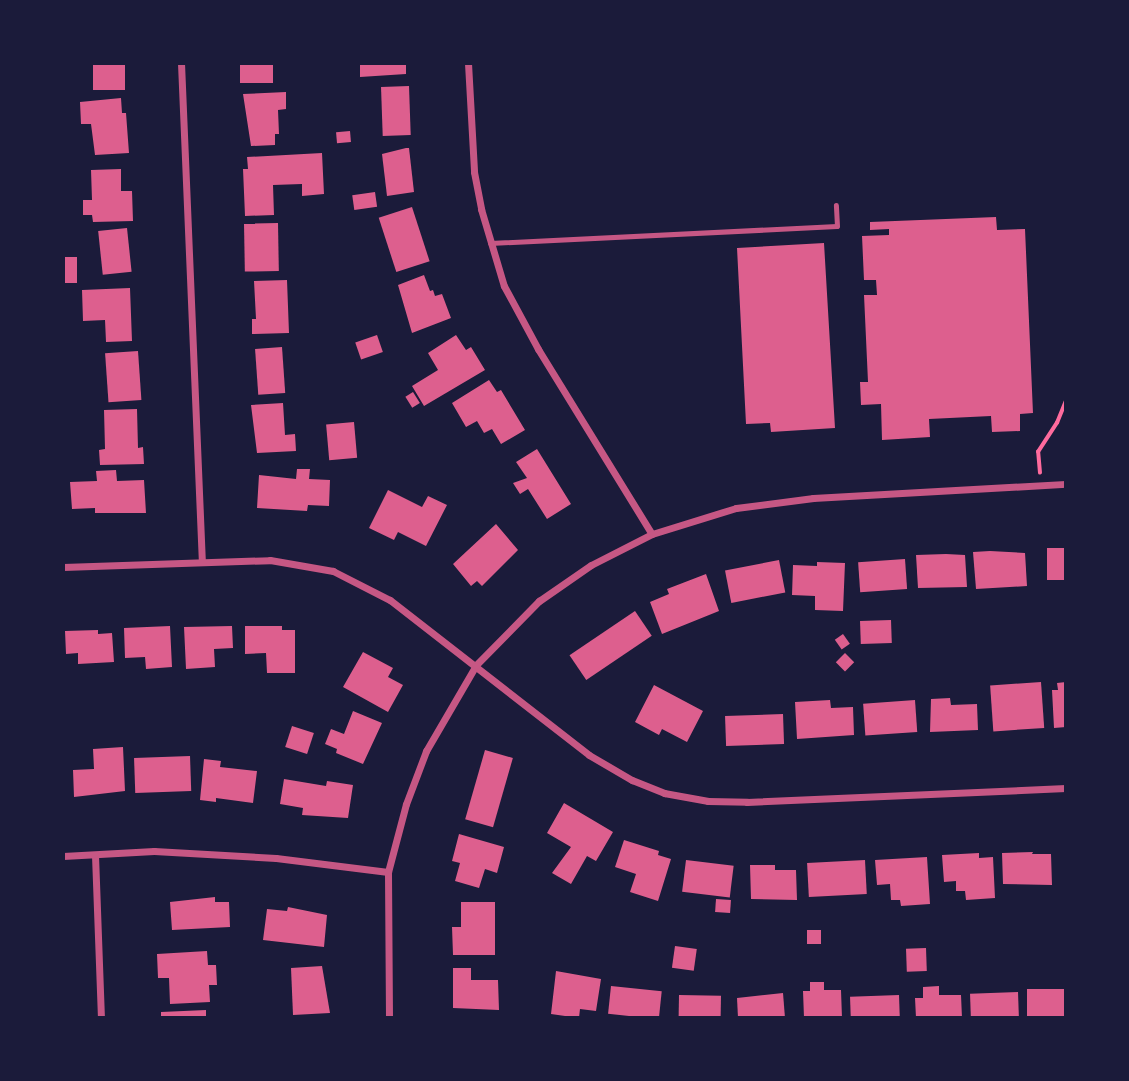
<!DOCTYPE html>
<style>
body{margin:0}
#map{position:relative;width:1129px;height:1081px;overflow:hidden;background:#1b1b3a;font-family:"Sofia Sans Condensed",sans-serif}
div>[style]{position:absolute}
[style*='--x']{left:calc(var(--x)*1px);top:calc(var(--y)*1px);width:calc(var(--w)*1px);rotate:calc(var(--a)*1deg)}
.building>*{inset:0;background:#dd5f8e;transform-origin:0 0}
.path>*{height:3.5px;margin:-1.75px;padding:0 1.75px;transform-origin:1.75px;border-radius:1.75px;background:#ff6b9d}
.service>*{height:5px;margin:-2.5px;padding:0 2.5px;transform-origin:2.5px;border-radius:2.5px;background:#c65784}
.minor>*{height:7px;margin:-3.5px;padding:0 3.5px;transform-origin:3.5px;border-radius:3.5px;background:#c65784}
span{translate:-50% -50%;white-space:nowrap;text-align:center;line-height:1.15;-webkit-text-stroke:5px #1b1b3a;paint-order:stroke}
.frame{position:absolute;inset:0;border:65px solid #1b1b3a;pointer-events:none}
</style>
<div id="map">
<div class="building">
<i style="left:93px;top:63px;width:32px;height:27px"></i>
<i style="left:240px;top:63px;width:33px;height:20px"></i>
<i style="clip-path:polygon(360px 63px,406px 63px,406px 74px,360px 77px)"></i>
<i style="left:409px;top:86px;width:49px;height:28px;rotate:88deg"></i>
<i style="clip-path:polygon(286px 92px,286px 109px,278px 110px,279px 134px,275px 134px,275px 145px,251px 146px,243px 94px)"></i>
<i style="clip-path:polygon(121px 98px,122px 113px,126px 113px,129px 153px,95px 155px,91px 124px,81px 124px,80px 102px)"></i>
<i style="left:350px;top:131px;width:11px;height:14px;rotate:85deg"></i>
<i style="clip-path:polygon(406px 148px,409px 148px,414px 192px,387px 196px,382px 154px)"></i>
<i style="clip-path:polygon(322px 153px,324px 194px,302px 196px,302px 184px,273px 185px,274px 215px,245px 216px,243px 169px,248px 169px,247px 157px)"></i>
<i style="clip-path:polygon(121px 169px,121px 191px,132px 191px,133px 221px,93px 222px,92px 215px,83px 215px,83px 200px,92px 200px,91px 170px)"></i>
<i style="left:375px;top:192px;width:15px;height:23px;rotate:82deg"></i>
<i style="left:412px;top:207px;width:57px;height:35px;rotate:72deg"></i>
<i style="clip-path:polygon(996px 217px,997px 230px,1025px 229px,1033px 413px,1020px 414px,1020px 431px,992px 432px,991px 416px,929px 419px,930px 437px,882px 440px,881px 404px,861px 405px,860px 382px,868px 382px,864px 295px,877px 295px,876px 280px,864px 280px,862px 236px,889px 235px,889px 229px,870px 230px,870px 222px)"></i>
<i style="left:278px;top:223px;width:48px;height:34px;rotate:89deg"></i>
<i style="left:127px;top:228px;width:44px;height:29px;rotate:84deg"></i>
<i style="clip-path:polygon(824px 243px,835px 428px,771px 432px,770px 423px,746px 424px,737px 248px)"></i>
<i style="left:63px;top:257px;width:14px;height:26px"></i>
<i style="clip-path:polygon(424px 275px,430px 291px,433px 290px,435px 296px,442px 294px,451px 318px,412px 333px,398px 285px)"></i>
<i style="clip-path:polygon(287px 280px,289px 333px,252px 334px,252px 319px,256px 319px,254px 281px)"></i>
<i style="clip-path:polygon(130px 288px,132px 341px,106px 342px,105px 320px,83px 321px,82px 290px)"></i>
<i style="left:377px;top:335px;width:18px;height:23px;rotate:71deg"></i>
<i style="clip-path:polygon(456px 335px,466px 350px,471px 347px,485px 370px,424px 406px,412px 386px,438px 370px,428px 353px)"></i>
<i style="left:282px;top:347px;width:46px;height:27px;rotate:86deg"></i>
<i style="left:138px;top:351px;width:49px;height:33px;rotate:86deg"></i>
<i style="clip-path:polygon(489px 380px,497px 392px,501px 390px,525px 430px,501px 444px,492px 429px,484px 433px,477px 421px,466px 427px,452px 403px)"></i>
<i style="left:413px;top:392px;width:13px;height:9px;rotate:58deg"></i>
<i style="clip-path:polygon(283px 403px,285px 435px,295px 434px,296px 451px,257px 453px,251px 405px)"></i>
<i style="clip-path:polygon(137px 409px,138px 448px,143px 447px,144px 464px,100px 465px,99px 450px,105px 449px,104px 410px)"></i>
<i style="left:354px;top:422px;width:36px;height:28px;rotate:85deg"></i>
<i style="clip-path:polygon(537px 449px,571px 504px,547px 519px,528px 489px,520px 494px,513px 483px,527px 478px,516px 462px)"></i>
<i style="clip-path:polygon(297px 469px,310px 469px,309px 479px,330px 480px,329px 506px,308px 505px,307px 511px,257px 508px,259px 475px,296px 479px)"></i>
<i style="clip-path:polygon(116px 470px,117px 481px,144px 480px,146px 513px,95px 513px,95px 508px,72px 509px,70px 482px,97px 481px,96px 471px)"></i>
<i style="clip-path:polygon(388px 490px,422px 507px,428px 496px,447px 505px,426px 546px,398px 532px,394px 540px,369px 528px)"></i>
<i style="clip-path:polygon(496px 524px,518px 550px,482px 586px,477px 581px,471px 586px,453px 564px)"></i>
<i style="left:1066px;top:548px;width:32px;height:19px;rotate:90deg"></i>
<i style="clip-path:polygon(990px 551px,1025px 553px,1027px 586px,976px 589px,973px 552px)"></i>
<i style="clip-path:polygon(946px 554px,965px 555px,967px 587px,918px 588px,916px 555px)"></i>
<i style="left:905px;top:559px;width:30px;height:47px;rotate:86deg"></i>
<i style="left:779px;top:560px;width:33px;height:55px;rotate:79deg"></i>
<i style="clip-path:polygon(817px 562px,845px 563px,843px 611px,815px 610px,815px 596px,792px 595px,793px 565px,817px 566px)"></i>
<i style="clip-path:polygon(706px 574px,719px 611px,662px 634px,650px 602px,669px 594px,667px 589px)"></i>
<i style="left:635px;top:611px;width:30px;height:79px;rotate:56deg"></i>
<i style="left:891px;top:620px;width:23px;height:31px;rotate:88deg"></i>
<i style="clip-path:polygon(170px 626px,172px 667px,146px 669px,145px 657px,125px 658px,124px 628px)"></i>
<i style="clip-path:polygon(232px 626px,233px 648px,214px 649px,215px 667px,186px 669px,184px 627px)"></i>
<i style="clip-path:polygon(245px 626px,282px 626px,282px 630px,295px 630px,295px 673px,267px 673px,266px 653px,245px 654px)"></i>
<i style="clip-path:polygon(98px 630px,98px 634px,112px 633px,114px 662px,78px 664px,78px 653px,66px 654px,65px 631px)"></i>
<i style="left:843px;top:634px;width:12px;height:10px;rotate:55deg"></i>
<i style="clip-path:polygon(363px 652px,393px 668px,388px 677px,403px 685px,388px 712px,343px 687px)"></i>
<i style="left:845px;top:653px;width:13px;height:13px;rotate:45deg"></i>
<i style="left:1041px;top:682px;width:46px;height:51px;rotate:86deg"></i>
<i style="clip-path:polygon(1066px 682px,1066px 727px,1054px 728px,1052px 690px,1058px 690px,1057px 683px)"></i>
<i style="clip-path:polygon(654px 685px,703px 711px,687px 742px,662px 729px,659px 735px,635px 722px)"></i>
<i style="clip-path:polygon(950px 698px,951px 705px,977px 704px,978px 730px,930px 732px,931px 699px)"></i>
<i style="clip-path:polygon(830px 700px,831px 708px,853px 707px,854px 735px,797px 739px,795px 702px)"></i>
<i style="left:915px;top:700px;width:32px;height:52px;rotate:86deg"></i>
<i style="clip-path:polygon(353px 711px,382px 723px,363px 764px,336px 753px,337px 749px,325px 744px,331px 729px,344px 734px)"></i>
<i style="left:783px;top:714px;width:30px;height:58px;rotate:88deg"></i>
<i style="left:292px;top:726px;width:23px;height:22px;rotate:18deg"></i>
<i style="clip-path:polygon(123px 747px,125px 791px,74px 797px,73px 770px,94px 769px,93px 749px)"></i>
<i style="left:485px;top:750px;width:29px;height:72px;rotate:16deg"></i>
<i style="left:190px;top:756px;width:35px;height:56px;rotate:88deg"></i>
<i style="clip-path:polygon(204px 759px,221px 761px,220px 767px,257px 771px,253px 803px,216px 798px,216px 802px,200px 800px)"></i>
<i style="clip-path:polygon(284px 779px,326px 786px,327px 781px,353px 785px,348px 818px,302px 815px,303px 808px,280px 804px)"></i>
<i style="clip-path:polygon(564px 803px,613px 832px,596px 861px,587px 856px,571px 884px,552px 873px,571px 847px,547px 833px)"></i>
<i style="clip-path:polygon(459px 834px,504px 847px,497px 873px,485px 869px,479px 888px,455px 881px,460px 863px,452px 861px)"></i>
<i style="clip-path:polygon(624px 840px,659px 851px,658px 855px,671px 859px,658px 901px,630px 892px,636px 874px,615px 867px)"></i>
<i style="clip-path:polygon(1033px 852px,1032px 854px,1051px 854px,1052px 885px,1003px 884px,1002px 853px)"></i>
<i style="clip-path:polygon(979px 853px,979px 858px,993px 857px,995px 898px,966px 900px,965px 891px,956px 891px,956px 881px,944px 882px,942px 855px)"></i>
<i style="clip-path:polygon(927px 857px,930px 904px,901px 906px,900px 900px,891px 900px,890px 884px,877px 885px,875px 860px)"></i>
<i style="left:686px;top:860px;width:48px;height:32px;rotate:7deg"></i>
<i style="left:865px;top:860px;width:34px;height:58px;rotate:87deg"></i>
<i style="clip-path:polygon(750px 865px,775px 865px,775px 870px,796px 870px,797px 900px,751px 899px)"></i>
<i style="clip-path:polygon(215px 897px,215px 902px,229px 902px,230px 927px,172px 930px,170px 902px)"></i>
<i style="left:716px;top:899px;width:15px;height:13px;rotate:4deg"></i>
<i style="clip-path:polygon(461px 902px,495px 902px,495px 955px,453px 955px,452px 927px,461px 927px)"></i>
<i style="clip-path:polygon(288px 907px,327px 915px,324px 947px,263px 940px,267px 909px,287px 911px)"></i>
<i style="left:807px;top:930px;width:14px;height:14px"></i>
<i style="left:675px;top:946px;width:22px;height:22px;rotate:8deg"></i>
<i style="left:926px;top:948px;width:23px;height:20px;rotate:88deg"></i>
<i style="clip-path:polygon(207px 951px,208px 965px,216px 965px,217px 985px,209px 985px,210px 1002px,170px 1004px,169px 978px,158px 978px,157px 954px)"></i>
<i style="clip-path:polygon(322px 966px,330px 1013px,293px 1015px,291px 968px)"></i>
<i style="clip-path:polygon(453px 968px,471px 968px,471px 980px,498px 980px,499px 1010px,453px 1008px)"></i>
<i style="clip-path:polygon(556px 971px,601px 979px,596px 1011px,580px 1009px,579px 1018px,551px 1014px)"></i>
<i style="clip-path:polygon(810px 982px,824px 982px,824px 990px,841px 990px,842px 1018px,804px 1018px,803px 991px,810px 991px)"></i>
<i style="left:611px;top:986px;width:51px;height:28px;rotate:6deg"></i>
<i style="clip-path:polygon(939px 986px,939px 995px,961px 995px,962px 1018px,916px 1018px,915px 998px,923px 998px,923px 987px)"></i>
<i style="left:1066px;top:989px;width:28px;height:39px;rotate:90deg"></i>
<i style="left:1018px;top:992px;width:26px;height:48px;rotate:88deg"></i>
<i style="clip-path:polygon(783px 993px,785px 1018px,738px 1018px,737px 998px)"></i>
<i style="left:679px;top:995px;width:42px;height:23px;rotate:1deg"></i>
<i style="left:899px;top:995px;width:23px;height:49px;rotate:88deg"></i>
<i style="clip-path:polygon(206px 1010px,206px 1018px,161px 1018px,161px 1012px)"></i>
</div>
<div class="path">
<i style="--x:1040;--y:473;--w:21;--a:-95"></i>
<i style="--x:1038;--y:452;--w:35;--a:-57"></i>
<i style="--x:1057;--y:423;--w:24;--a:-68"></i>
</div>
<div class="service">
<i style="--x:490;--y:243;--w:347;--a:-2.8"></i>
<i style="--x:837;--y:226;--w:21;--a:-93"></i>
</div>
<div class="minor">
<i style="--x:181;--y:63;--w:498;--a:87.6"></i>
<i style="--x:468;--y:63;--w:109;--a:86.8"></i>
<i style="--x:474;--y:172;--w:38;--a:79"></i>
<i style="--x:481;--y:209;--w:80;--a:73.4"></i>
<i style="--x:504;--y:286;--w:72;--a:61.6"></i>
<i style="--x:538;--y:349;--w:217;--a:58.4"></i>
<i style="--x:63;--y:567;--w:207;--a:-1.9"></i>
<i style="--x:270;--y:560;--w:64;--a:9.9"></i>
<i style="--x:333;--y:571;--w:64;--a:27"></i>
<i style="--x:390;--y:600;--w:252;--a:37.9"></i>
<i style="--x:589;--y:755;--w:50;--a:30.2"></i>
<i style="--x:632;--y:780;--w:35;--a:22"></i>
<i style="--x:664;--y:793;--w:45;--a:10.3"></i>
<i style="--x:708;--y:801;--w:39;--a:1"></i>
<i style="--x:747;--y:802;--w:319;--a:-2.5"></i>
<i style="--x:95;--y:855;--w:163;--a:87.9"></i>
<i style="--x:63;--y:856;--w:91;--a:-3.1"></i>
<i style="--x:154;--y:851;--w:122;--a:3.3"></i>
<i style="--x:276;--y:858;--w:113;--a:7.1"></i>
<i style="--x:389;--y:1018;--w:146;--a:-90.4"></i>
<i style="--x:388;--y:872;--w:70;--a:-75.2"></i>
<i style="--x:406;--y:804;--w:57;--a:-69.3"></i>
<i style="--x:426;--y:751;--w:99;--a:-59.8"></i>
<i style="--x:476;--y:665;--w:90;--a:-45.5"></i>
<i style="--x:539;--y:601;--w:63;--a:-34.7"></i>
<i style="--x:591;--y:565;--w:68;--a:-26.9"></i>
<i style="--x:652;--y:534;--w:88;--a:-17.2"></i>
<i style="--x:736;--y:508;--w:78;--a:-7.4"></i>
<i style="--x:813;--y:498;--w:253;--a:-3.2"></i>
</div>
<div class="frame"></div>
</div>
